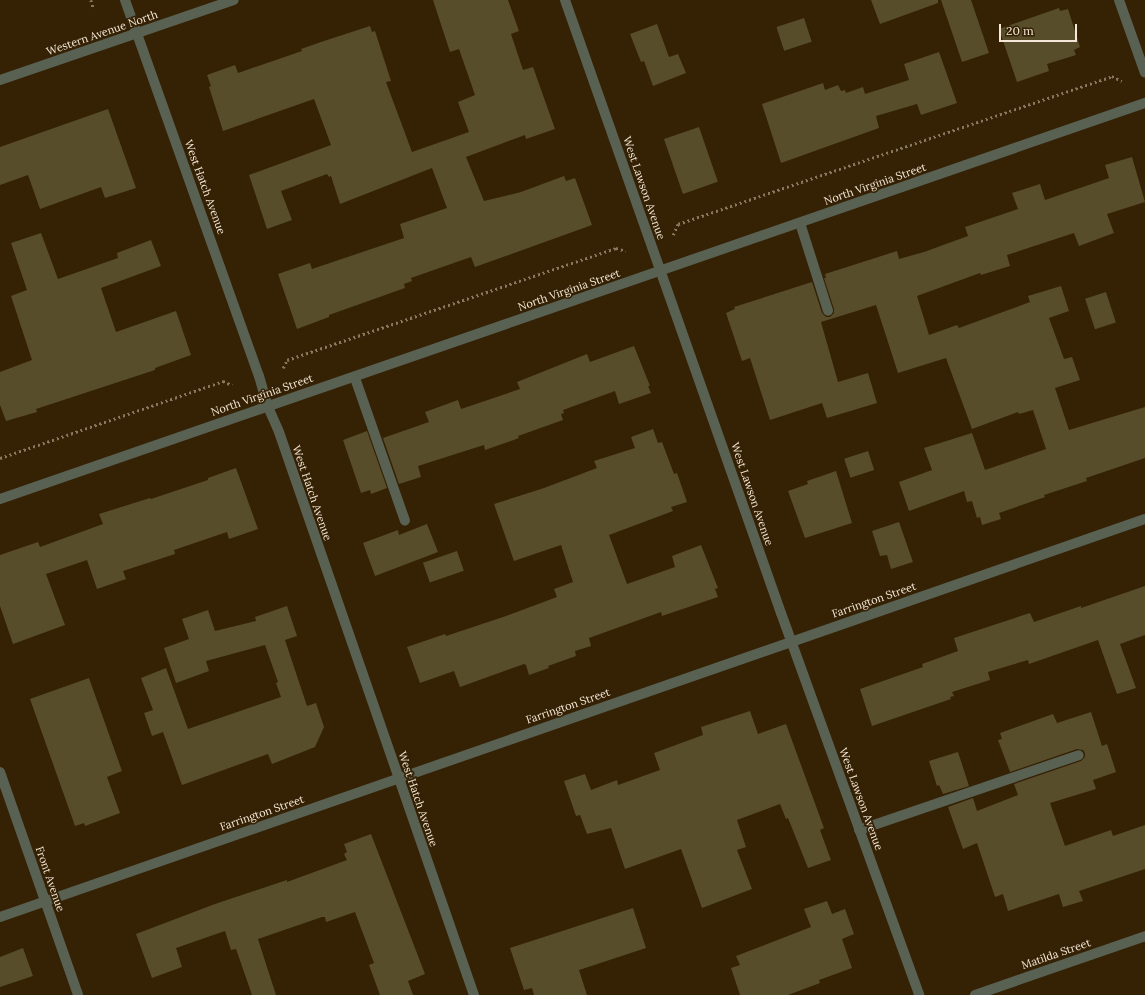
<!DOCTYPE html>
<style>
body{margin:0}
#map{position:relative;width:1145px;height:995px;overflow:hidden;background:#352104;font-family:Lora,serif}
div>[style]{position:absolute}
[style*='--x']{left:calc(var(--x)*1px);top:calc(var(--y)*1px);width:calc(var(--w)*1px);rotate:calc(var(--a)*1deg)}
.building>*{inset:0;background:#574d2b;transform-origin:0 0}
.path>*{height:2.5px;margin-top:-1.25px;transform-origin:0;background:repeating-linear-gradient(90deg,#897861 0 2px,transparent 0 5px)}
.minor>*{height:10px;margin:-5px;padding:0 5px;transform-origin:5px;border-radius:5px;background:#596153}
span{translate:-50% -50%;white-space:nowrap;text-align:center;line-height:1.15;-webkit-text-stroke:3.5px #352104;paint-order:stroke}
.street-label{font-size:11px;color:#f5e8d8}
.scale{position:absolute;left:999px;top:24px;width:78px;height:18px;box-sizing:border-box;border:2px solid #f5e8d8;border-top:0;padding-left:5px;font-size:12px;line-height:14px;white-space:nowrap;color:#f5e8d8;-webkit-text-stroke:3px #352104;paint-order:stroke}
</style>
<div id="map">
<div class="building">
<i style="clip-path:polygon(433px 0,508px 0,519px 31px,511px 34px,523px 70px,533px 67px,555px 129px,526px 139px,525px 135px,466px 157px,484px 201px,521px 192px,564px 176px,566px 181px,575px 178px,592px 225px,475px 267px,471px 257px,411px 278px,412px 281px,404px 284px,405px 288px,329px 315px,329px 317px,297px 329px,278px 274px,310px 263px,312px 269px,404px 238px,400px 224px,447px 208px,432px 168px,340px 204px,331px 176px,329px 177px,327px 174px,281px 191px,292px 220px,267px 229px,249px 175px,331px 145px,314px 99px,223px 131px,209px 87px,211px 86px,207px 75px,235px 65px,238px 73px,302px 51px,301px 49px,324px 41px,370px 26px,372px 32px,375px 31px,391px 81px,386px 82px,412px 152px,469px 132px,458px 102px,475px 95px,459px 49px,450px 52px)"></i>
<i style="clip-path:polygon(871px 0,938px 0,938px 3px,880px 24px)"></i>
<i style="clip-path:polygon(941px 0,971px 0,989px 53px,962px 62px)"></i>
<i style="clip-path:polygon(1059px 8px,1060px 11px,1068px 9px,1080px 47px,1074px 50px,1076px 55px,1047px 64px,1049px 71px,1017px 82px,999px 29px)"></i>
<i style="left:804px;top:18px;width:25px;height:29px;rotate:72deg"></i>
<i style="clip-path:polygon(657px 24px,669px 57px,678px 54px,686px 73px,653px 86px,644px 61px,641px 62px,630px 34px)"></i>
<i style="clip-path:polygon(939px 52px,957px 103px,921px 115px,917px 104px,876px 116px,879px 128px,781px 163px,762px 104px,823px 83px,825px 90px,838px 85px,841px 91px,845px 90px,846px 93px,863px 87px,865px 94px,909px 80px,904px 64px)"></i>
<i style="clip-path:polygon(108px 109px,136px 188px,105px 198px,101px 187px,40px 209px,28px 175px,0 185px,0 147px)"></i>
<i style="left:699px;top:127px;width:58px;height:37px;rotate:71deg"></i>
<i style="clip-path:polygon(1132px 157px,1145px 202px,1107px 214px,1114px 233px,1079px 246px,1074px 233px,1007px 255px,1010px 266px,981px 275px,980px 273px,917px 296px,929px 335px,957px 325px,959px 328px,1030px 302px,1028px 296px,1061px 286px,1069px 311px,1049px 318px,1064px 359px,1072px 357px,1080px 380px,1055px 388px,1069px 430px,1145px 407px,1145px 458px,1086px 478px,1087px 481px,1044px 495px,1045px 497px,999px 513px,1001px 519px,982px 525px,980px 517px,977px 518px,972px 501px,967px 502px,964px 491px,909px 511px,899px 482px,932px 470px,924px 448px,972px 433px,985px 470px,1046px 449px,1033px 410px,1019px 414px,1018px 412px,972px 429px,946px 358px,898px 373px,876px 305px,821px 322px,838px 382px,868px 373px,877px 403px,827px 418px,822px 403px,770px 420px,750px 358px,742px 361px,726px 313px,735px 309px,734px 307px,812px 282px,822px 313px,826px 317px,830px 317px,834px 313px,834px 309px,824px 278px,826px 278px,825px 274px,897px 251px,899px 259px,924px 252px,968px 236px,965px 227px,1018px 209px,1012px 193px,1040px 184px,1045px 200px,1109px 178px,1105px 165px)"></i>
<i style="clip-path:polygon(41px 233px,58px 279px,118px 258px,117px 253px,151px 240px,161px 266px,101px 288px,116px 332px,176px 311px,191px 355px,155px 368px,155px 370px,36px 409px,37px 412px,6px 421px,0 405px,0 372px,32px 360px,11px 296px,27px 290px,11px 243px)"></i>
<i style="left:1106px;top:292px;width:32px;height:22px;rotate:72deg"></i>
<i style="clip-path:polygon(634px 346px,650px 386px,648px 386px,651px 393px,619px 404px,615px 391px,563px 410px,564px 413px,561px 414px,563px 420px,518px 436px,519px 438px,485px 450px,484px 445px,418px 466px,421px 477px,399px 484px,383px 438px,429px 422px,425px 412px,458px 400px,461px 409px,520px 389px,517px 382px,587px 354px,590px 362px)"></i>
<i style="clip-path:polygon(653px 429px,658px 443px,662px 442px,674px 474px,677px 473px,687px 502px,671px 507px,673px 511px,609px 535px,627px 584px,675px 567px,672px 556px,701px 545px,718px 588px,715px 589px,718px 597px,662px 616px,661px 612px,589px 638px,591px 646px,575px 651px,576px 656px,548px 666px,549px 668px,529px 675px,526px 665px,524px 664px,460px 687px,454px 671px,420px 683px,407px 647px,445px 634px,446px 636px,506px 616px,557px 597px,554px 589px,573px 582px,561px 545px,514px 561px,494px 504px,544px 488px,597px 468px,594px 461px,635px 448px,631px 437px)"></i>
<i style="clip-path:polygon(367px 431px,387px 488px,371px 494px,370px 490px,361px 493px,343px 440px)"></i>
<i style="left:868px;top:451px;width:20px;height:25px;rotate:72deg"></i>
<i style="clip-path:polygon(236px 468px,258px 529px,229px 539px,227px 532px,174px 550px,175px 554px,123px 571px,126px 579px,97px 589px,87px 560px,46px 574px,65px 625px,13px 644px,0 606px,0 555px,38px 542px,40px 547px,103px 524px,99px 514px,150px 498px,151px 499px,208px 480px,208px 478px)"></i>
<i style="clip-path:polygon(836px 471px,852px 523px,805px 538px,788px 491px,808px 484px,807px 481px)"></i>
<i style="clip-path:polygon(899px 522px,913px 562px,891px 569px,887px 555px,880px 556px,872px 531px)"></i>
<i style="clip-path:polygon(427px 524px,438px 552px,375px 576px,363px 543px,398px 530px,399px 535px)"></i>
<i style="left:457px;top:551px;width:21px;height:36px;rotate:71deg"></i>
<i style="clip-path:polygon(1145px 586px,1145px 635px,1120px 644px,1136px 688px,1117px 694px,1098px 640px,1029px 664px,1028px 660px,988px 672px,990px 680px,952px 692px,954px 696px,950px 697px,951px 699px,872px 726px,860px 689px,923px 667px,922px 664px,958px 651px,954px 638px,1030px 613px,1034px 622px,1081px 606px,1081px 608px)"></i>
<i style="clip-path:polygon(287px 606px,297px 636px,285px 640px,307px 706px,316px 703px,324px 727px,315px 747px,272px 764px,268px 754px,182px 785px,163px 732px,152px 736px,144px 713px,153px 710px,141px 678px,166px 668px,188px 729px,281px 697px,276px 683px,278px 682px,265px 645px,206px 661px,209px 671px,176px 683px,164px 648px,189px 639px,182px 619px,208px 610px,215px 631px,256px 621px,255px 617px)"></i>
<i style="clip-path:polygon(89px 678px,122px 771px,107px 777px,120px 813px,85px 826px,84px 823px,75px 826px,30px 699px)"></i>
<i style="clip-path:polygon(750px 711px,758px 734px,786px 724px,824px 828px,820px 830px,831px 860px,808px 868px,788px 818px,786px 819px,780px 804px,737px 820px,746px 847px,737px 850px,752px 889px,702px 908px,681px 849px,625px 869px,611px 828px,587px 834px,580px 815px,576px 816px,564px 781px,585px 774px,591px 790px,617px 780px,618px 785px,660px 770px,654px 753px,703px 735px,701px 727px)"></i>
<i style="clip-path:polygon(1091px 712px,1102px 746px,1107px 744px,1116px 772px,1093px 780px,1096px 789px,1050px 803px,1065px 846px,1111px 830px,1113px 836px,1145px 825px,1145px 869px,1079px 891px,1083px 901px,1063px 907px,1059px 894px,1008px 911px,1003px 894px,995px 897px,977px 843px,963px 849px,948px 807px,973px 798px,977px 811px,1018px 795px,1014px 784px,1081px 761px,1085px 757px,1085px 753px,1083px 750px,1077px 749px,1010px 772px,998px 740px,1002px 739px,1000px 733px,1053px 714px,1057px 723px)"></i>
<i style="clip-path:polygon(958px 752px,969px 786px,943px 794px,939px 785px,937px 786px,929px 761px)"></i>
<i style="clip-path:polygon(371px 834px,425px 974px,408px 981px,413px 995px,380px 995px,369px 965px,374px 963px,355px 912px,326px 922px,325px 917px,322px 917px,258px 939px,276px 995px,252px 995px,236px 949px,231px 950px,225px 931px,176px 948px,182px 967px,152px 978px,136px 934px,215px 904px,287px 880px,287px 882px,347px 860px,344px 854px,347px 852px,344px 844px)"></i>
<i style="clip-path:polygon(827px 901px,832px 914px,845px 909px,854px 934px,842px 939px,852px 968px,819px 980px,820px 983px,788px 995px,740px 995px,731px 968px,740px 965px,736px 956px,811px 927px,804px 909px)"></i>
<i style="clip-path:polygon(633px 908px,646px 948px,579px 970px,587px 995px,534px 995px,532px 988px,524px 990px,510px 948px)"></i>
<i style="clip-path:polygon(23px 948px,33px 976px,0 987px,0 957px)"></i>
</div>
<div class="path">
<i style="--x:91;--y:0;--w:10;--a:73"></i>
<i style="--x:673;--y:235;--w:12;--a:-66"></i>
<i style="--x:678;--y:224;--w:459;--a:-18.8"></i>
<i style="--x:1112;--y:76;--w:11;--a:27"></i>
<i style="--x:283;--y:368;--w:9;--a:-63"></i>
<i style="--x:287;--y:360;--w:348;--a:-18.8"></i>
<i style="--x:616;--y:248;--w:10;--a:17"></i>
<i style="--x:0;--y:458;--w:236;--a:-19"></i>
<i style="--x:223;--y:381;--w:10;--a:24"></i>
</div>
<div class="minor">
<i style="--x:125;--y:0;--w:399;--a:70.4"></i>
<i style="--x:259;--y:376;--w:32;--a:74"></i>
<i style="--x:268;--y:407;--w:27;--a:66"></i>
<i style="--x:279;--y:432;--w:596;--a:70.9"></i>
<i style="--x:565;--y:0;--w:650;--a:70.59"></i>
<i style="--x:781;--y:613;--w:406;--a:70.1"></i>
<i style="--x:1119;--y:0;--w:77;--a:70.4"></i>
<i style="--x:0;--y:80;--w:247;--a:-18.9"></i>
<i style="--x:800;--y:223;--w:92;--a:72.3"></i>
<i style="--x:355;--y:378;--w:151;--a:70.7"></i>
<i style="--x:0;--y:499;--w:1212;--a:-19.08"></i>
<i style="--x:0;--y:772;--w:236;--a:70.7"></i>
<i style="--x:859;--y:830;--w:232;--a:-18.8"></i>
<i style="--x:0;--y:917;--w:1212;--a:-19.17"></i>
<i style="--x:975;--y:995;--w:180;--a:-19.1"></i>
</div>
<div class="street-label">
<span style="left:102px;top:33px;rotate:-19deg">Western Avenue North</span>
<span style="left:875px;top:184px;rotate:-19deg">North Virginia Street</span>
<span style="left:205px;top:187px;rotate:70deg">West Hatch Avenue</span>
<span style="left:644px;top:188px;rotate:71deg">West Lawson Avenue</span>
<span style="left:569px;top:290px;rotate:-19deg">North Virginia Street</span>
<span style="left:262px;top:395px;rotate:-19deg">North Virginia Street</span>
<span style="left:312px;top:493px;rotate:71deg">West Hatch Avenue</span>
<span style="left:752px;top:494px;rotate:71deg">West Lawson Avenue</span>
<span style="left:874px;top:600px;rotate:-19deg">Farrington Street</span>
<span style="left:568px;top:706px;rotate:-19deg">Farrington Street</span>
<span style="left:418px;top:799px;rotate:71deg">West Hatch Avenue</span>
<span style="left:861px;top:799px;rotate:70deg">West Lawson Avenue</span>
<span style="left:262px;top:813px;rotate:-19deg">Farrington Street</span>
<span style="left:50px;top:879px;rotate:71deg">Front Avenue</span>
<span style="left:1056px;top:954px;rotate:-19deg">Matilda Street</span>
</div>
<div class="scale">20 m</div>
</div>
